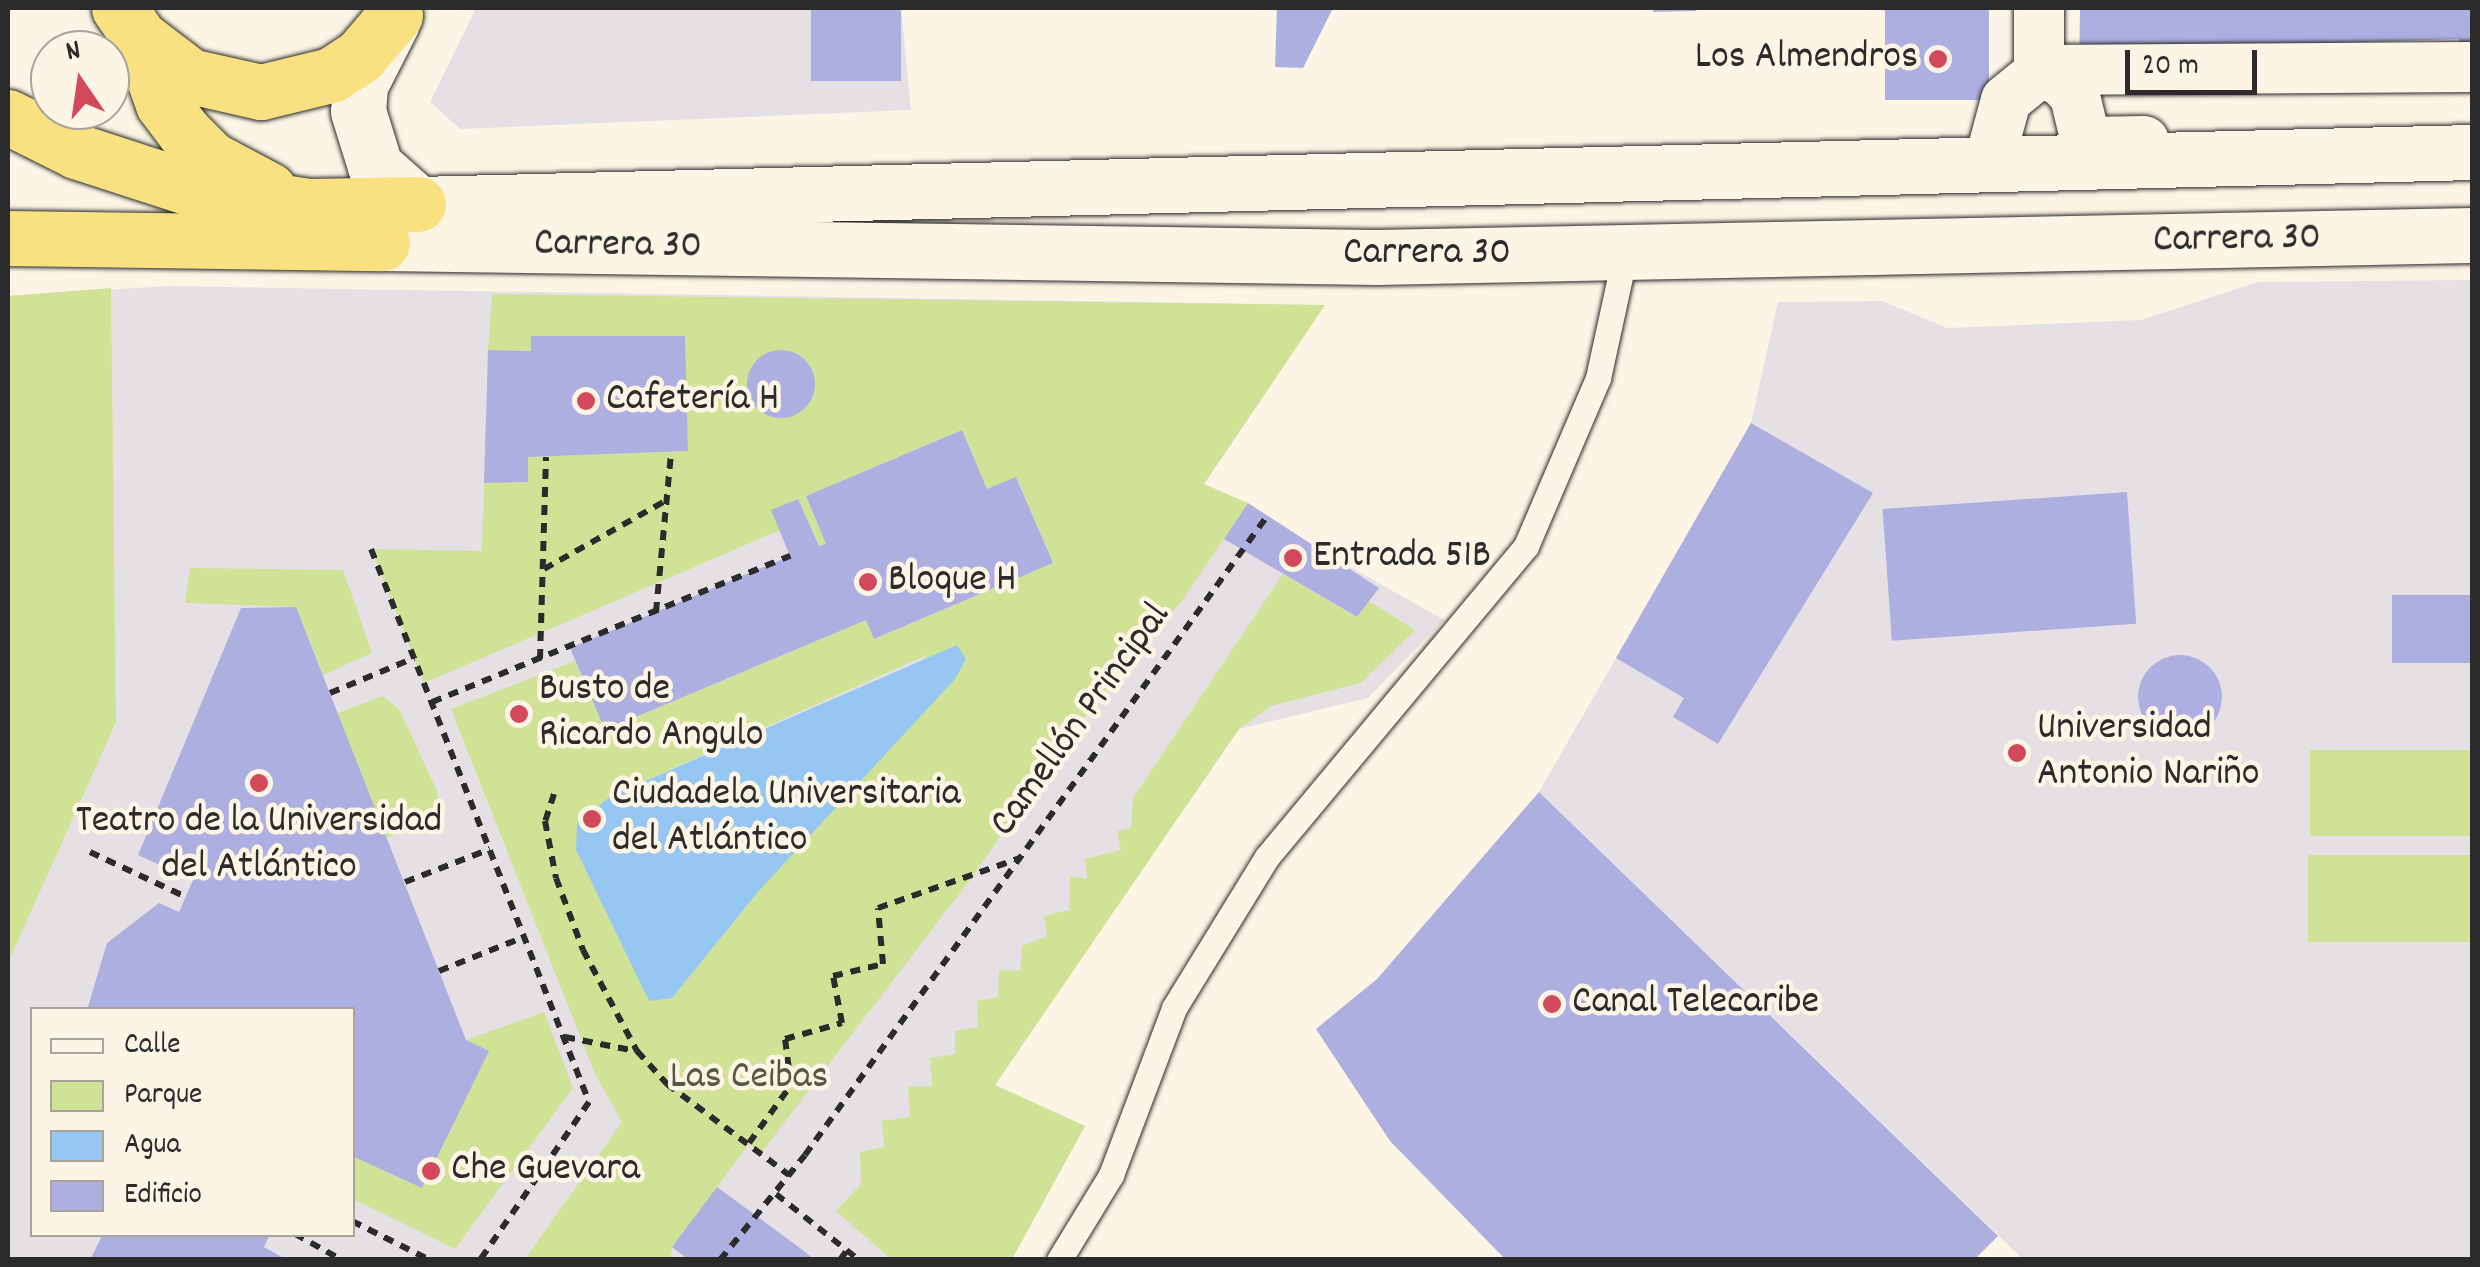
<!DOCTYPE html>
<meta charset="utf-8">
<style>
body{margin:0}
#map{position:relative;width:2480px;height:1267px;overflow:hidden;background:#fcf5e5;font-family:Dekko,sans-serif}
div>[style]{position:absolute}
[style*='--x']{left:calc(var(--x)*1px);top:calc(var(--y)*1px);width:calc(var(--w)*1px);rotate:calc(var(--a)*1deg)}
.built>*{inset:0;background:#e5e0e4}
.green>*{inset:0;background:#d0e296;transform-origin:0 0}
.water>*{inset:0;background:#96c7f2}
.building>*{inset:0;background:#aeafe1;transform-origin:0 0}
.round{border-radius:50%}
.path>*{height:6px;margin-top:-3px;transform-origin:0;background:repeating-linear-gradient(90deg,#2b2b2b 0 10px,transparent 0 18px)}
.roads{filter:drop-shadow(0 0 2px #2b2b2b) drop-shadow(0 0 2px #2b2b2b)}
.service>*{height:25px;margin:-12.5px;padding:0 12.5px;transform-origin:12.5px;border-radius:12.5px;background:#fcf5e5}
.minor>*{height:50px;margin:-25px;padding:0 25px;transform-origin:25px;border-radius:25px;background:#fcf5e5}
.secondary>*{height:55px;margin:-27.5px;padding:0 27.5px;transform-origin:27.5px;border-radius:27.5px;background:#fcf5e5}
.trunk>*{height:55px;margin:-27.5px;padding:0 27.5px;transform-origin:27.5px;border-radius:27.5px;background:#f9e181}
.dots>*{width:28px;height:28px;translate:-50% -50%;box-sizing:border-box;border:5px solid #fcf5e5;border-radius:50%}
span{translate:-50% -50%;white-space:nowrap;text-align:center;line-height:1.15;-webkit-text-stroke:9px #fcf5e5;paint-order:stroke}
.poi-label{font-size:40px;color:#2b2b2b}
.right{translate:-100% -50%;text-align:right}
.left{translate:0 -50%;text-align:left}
.street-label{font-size:40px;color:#2b2b2b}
.park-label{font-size:40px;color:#545946}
.frame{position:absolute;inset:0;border:10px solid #2b2b2b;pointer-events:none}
.legend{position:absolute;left:30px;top:1007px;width:325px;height:230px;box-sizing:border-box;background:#fcf5e5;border:2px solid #a8a49b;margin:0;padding:12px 18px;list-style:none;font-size:30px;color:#2b2b2b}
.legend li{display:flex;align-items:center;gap:20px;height:50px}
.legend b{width:50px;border:2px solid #a8a49b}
.north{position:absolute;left:30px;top:30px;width:100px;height:100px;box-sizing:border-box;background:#fcf5e5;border:2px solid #a8a49b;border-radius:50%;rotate:347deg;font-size:28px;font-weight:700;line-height:40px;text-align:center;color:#2b2b2b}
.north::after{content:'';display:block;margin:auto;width:35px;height:45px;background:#d1495b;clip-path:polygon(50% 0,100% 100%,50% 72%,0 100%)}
.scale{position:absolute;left:2125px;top:50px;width:132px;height:45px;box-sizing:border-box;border:5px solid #2b2b2b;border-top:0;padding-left:12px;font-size:30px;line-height:35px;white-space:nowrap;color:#2b2b2b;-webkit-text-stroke:8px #fcf5e5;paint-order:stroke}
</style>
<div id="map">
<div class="built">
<i style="clip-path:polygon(476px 8px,901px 8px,911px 110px,460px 129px,430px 102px)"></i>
<i style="clip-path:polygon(2472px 280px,2472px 1259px,2023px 1259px,1539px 792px,1751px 423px,1778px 302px,1882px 301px,1947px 328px,2141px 320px,2258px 282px)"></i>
<i style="clip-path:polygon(evenodd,167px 286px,1325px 305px,1204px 484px,1444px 620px,1368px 698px,1239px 729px,1114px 909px,995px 1085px,1085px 1126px,1012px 1259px,8px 1260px,8px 296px,167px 286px,32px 1010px,352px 1010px,352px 1234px,32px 1234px,32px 1010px)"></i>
</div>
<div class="green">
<i style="clip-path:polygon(111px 288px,116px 722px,8px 963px,8px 296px)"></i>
<i style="clip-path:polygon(evenodd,492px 294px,1325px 305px,1204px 484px,1248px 503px,1184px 598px,1074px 729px,973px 876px,761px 1153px,749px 1144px,673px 1246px,670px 1259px,525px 1259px,622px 1122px,595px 1074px,451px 709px,575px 661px,606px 730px,866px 620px,875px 639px,1053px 563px,1017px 478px,987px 489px,961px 430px,806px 496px,826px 544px,819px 546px,798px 499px,780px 530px,424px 683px,371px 549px,482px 551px,484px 483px,527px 482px,528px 457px,688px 451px,684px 337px,532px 336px,531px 351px,488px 350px,492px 294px,927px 655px,757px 893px,672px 998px,611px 796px,927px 655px)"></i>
<i style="clip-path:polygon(190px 568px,343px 570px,372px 653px,323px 675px,296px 607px,185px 603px)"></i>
<i style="clip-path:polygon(1283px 574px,1356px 617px,1369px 601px,1415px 630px,1361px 683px,1271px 706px,1239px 729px,995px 1085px,1085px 1126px,1012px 1259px,891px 1259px,836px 1211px,861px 1184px,860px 1152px,884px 1147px,882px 1121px,910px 1117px,908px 1087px,932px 1086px,930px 1058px,955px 1054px,955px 1031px,978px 1027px,977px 1001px,998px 997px,999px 970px,1020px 971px,1022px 946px,1047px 936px,1044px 916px,1069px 910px,1070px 876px,1087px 879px,1085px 859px,1121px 850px,1117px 831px,1131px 828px,1133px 798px)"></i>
<i style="clip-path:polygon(382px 696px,399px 709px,437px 791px,441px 816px,387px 838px,336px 714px)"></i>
<i style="left:2472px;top:750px;width:86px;height:162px;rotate:90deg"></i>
<i style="left:2308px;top:855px;width:164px;height:87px"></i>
<i style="clip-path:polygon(544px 1012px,573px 1088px,455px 1249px,353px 1199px,352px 1156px,422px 1188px,488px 1051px,466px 1040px)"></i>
</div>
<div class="water">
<i style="clip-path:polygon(957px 645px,966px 659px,955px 679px,757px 893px,672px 998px,649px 1001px,576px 850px,577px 823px,611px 796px)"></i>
</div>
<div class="building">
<i style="left:811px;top:8px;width:90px;height:73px"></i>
<i style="clip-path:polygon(1277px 8px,1333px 8px,1303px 68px,1275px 67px)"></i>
<i style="clip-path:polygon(1653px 8px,1696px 8px,1696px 11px,1653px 12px)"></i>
<i style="left:1885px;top:8px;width:104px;height:92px"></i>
<i style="clip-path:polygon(2080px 8px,2472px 8px,2472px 52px,2459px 53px,2459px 39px,2333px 43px,2333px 55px,2079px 68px)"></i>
<i style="clip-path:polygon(531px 336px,685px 336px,688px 451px,528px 457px,528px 482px,484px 483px,488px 350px,531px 351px)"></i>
<i class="round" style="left:747px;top:350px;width:68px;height:68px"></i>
<i style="clip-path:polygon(1751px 423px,1873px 493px,1718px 744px,1673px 717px,1684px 698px,1616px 658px)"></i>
<i style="clip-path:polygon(962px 430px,987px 489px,1016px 477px,1053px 563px,874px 639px,866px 620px,605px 730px,570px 648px,790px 556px,771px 510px,798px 499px,819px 546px,826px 544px,806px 496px)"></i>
<i style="left:2127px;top:492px;width:132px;height:245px;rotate:86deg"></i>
<i style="clip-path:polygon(1248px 503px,1379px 588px,1357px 617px,1224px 539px)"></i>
<i style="left:2472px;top:595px;width:68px;height:80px;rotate:90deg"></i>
<i style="clip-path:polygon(296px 607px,466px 1040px,489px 1051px,422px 1188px,352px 1156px,352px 1010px,87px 1010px,107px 943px,159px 903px,179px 912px,193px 880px,138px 855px,241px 608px)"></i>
<i class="round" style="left:2138px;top:655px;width:84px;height:84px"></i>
<i style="clip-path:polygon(1539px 792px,1998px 1236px,1974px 1260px,1506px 1260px,1390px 1141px,1316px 1029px,1377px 979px)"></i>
<i style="clip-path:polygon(717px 1187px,800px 1248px,815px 1260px,689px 1260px,672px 1247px)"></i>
<i style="clip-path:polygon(103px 1234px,270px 1234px,264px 1247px,287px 1260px,90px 1260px)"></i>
</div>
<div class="path">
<i style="--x:371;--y:549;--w:594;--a:68.48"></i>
<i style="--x:589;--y:1102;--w:192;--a:124.6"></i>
<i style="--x:544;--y:569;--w:141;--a:-29.3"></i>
<i style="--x:656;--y:612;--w:161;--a:-84.6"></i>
<i style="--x:540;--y:659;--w:202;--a:-88.3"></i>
<i style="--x:330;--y:693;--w:91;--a:-22.6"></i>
<i style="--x:432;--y:702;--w:387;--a:-22.2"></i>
<i style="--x:554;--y:794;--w:28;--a:108"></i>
<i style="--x:545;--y:821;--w:58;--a:79.1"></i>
<i style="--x:556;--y:878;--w:77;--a:69.4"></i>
<i style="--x:583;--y:950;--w:115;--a:61.9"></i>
<i style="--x:637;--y:1051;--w:45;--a:47.7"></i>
<i style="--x:667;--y:1084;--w:152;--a:36.7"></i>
<i style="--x:90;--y:852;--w:106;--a:25.1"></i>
<i style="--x:405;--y:882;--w:91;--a:-21.2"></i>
<i style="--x:439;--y:971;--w:92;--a:-21.8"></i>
<i style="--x:565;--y:1037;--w:72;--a:11.2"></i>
<i style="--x:749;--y:1143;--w:72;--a:-54.1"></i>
<i style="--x:791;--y:1085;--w:46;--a:-97.4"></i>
<i style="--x:785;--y:1039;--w:59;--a:-15.7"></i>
<i style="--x:842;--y:1023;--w:48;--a:-100.8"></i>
<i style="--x:833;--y:976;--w:51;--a:-13.5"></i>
<i style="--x:883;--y:964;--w:56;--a:-95.1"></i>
<i style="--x:878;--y:908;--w:151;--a:-19.4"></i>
<i style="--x:776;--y:1194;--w:106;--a:38.5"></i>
<i style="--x:352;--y:1221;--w:87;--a:26.6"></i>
<i style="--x:295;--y:1234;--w:54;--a:29"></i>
<i style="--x:720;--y:1260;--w:135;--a:-51"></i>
<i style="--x:805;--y:1155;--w:789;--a:-54.13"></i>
<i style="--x:840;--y:1260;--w:12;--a:-55"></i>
</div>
<div class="roads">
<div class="service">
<i style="--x:1059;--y:1260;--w:100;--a:-58.5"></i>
<i style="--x:1111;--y:1175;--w:178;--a:-69.3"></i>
<i style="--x:1174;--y:1008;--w:177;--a:-58.4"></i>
<i style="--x:1267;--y:857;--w:405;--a:-50.2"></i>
<i style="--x:1526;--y:546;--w:183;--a:-66.8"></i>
<i style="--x:1598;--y:378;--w:127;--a:-77.7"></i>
</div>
<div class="minor">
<i style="--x:2039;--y:8;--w:65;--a:90"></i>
<i style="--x:2039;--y:70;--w:433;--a:-0.4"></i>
<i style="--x:2039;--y:73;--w:23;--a:18"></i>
<i style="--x:2061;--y:80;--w:21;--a:49"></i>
<i style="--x:2075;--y:96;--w:47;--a:76.6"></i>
<i style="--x:2086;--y:142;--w:58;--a:-1"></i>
<i style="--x:1989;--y:163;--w:65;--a:-74.9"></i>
<i style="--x:2006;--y:100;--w:43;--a:-39.3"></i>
</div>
<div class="secondary">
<i style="--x:392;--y:22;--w:71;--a:116.9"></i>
<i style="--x:360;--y:85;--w:26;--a:94"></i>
<i style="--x:358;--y:111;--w:58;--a:72.8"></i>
<i style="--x:375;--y:166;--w:57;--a:41.5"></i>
<i style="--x:418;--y:204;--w:2055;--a:-1.45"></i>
<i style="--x:382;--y:243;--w:995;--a:0.81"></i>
<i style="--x:1377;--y:257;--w:1095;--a:-1.15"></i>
</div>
<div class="trunk">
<i style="--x:119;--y:8;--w:35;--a:55"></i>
<i style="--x:139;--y:37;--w:64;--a:37.4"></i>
<i style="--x:190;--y:76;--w:73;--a:12.7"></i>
<i style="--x:261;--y:92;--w:72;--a:-13.7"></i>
<i style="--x:331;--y:75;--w:35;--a:-33"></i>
<i style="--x:360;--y:56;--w:54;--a:-49.5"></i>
<i style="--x:139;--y:37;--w:71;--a:70.3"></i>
<i style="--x:163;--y:104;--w:36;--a:53"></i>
<i style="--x:185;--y:133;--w:37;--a:45"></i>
<i style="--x:211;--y:159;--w:66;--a:28.1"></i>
<i style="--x:8;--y:117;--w:76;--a:26.6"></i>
<i style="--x:76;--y:151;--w:120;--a:18"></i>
<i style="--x:190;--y:188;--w:120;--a:8.6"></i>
<i style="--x:309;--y:206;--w:109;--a:-1.1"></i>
<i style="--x:8;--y:238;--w:374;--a:0.8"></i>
</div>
</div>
<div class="dots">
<i style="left:1938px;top:59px;background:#d1495b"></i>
<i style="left:586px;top:401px;background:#d1495b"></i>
<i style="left:1293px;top:558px;background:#d1495b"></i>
<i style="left:868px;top:582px;background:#d1495b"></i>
<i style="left:519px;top:714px;background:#d1495b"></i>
<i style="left:2017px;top:753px;background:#d1495b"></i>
<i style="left:259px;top:783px;background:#d1495b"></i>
<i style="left:592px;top:819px;background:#d1495b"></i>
<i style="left:1552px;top:1004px;background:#d1495b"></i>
<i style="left:431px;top:1171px;background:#d1495b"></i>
</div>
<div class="poi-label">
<span class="right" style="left:1918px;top:59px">Los Almendros</span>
<span class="left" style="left:606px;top:401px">Cafetería H</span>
<span class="left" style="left:1313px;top:558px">Entrada 51B</span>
<span class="left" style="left:888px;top:582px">Bloque H</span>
<span class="left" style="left:539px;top:714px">Busto de<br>Ricardo Angulo</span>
<span class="left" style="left:2037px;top:753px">Universidad<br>Antonio Nariño</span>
<span class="left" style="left:612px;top:819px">Ciudadela Universitaria<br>del Atlántico</span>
<span style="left:259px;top:846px">Teatro de la Universidad<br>del Atlántico</span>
<span class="left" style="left:1572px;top:1004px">Canal Telecaribe</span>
<span class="left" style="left:451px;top:1171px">Che Guevara</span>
</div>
<div class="street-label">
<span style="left:2237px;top:241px;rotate:-1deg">Carrera 30</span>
<span style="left:618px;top:247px;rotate:1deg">Carrera 30</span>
<span style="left:1427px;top:255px">Carrera 30</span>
<span style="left:1082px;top:721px;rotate:-54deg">Camellón Principal</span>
</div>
<div class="park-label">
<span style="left:749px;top:1079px">Las Ceibas</span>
</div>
<div class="frame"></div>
<ul class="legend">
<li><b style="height:12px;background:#fcf5e5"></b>Calle</li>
<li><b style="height:28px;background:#d0e296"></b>Parque</li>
<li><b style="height:28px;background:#96c7f2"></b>Agua</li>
<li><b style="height:28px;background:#aeafe1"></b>Edificio</li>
</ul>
<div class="north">N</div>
<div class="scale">20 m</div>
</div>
